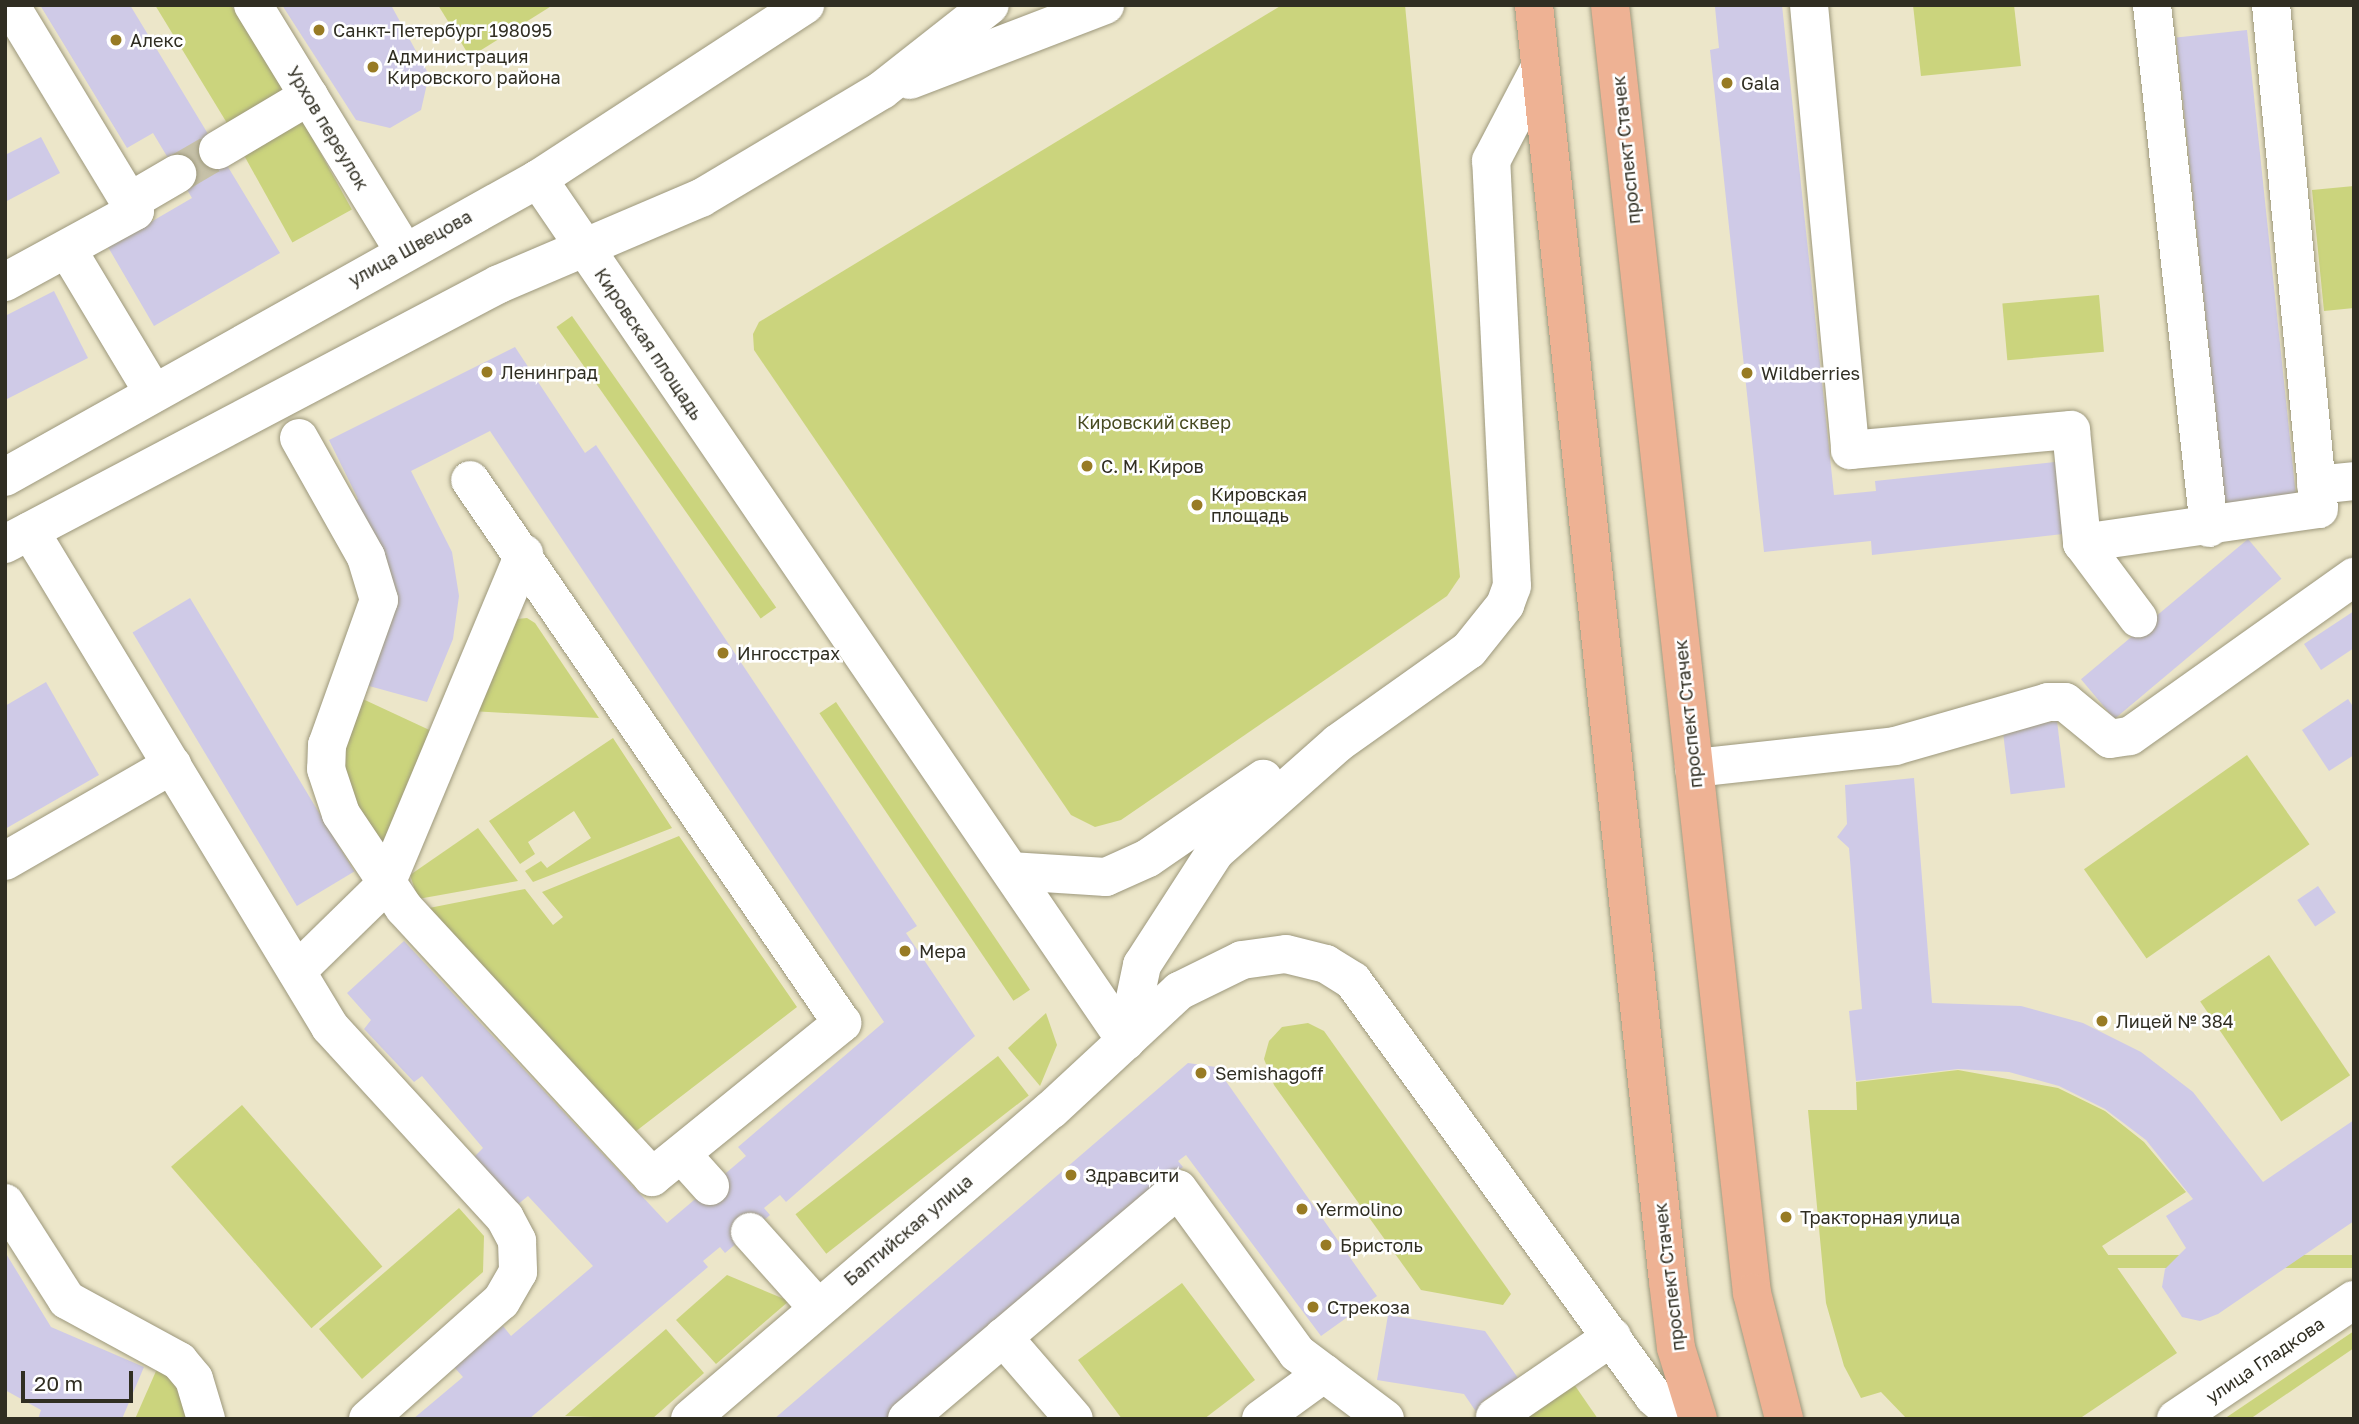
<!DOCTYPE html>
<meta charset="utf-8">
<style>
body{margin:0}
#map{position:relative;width:2359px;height:1424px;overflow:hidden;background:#ece6c9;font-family:"Golos Text",sans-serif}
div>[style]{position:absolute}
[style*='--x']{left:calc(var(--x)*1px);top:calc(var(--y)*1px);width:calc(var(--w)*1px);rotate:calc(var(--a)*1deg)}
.green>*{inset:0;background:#cbd47d;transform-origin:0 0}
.building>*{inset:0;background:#cfcae7;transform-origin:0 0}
.minor-tunnel>*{height:38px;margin-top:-19px;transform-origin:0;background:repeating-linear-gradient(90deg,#c6c1a8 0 38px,transparent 0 57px)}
.roads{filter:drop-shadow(0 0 2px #9d987c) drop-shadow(0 0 2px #9d987c)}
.minor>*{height:38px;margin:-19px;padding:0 19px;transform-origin:19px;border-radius:19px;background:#fff}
.major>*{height:38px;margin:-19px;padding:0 19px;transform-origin:19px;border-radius:19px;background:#eeb294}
.dots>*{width:19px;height:19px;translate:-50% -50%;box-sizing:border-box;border:4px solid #fff;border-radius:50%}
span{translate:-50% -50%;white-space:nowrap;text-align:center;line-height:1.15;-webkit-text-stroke:5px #fff;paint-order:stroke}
.poi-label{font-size:18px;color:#302e22}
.left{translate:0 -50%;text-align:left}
.street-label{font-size:18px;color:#302e22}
.park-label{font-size:18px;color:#474a21}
.frame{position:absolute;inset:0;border:7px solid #302e22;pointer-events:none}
.scale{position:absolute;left:21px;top:1371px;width:112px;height:32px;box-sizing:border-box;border:4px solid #302e22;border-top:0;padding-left:9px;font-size:21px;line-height:24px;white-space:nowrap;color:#302e22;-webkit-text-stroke:5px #fff;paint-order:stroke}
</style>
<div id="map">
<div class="green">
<i style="clip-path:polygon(155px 5px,231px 5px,283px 90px,230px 128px)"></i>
<i style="clip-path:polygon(438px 5px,553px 5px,470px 57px)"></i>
<i style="clip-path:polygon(1282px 5px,1405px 5px,1460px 577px,1447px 596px,1239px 739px,1121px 820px,1095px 827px,1071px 815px,754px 350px,753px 334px,759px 322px)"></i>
<i style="clip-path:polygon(1913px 5px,2014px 5px,2021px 66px,1921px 76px)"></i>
<i style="left:300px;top:116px;width:107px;height:68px;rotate:61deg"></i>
<i style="clip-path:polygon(2354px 186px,2354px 308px,2324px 311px,2312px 190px)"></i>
<i style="left:2099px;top:295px;width:57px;height:97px;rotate:85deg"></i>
<i style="left:572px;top:316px;width:356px;height:19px;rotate:55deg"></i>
<i style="clip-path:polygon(527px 618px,535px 623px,599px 718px,471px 711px,517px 619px)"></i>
<i style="clip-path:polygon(352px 694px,438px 734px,384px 844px,366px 830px,334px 754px)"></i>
<i style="left:836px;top:702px;width:347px;height:20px;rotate:56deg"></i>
<i style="clip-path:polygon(613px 738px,672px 828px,533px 882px,525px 871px,541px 861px,547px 868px,591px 838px,574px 811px,528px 842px,535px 854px,520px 864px,489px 821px)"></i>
<i style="left:2247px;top:755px;width:109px;height:199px;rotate:55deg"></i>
<i style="clip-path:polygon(478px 828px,518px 881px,418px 899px,410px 875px)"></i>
<i style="clip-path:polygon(679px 836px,797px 1007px,631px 1135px,424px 909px,525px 889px,553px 925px,563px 917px,542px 892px)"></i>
<i style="left:2269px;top:955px;width:145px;height:83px;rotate:56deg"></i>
<i style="clip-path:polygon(1046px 1013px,1057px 1045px,1040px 1086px,1008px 1048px)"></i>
<i style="clip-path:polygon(1308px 1023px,1324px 1031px,1507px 1288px,1511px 1294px,1503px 1305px,1421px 1290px,1274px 1085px,1264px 1059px,1269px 1041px,1282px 1027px)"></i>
<i style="left:998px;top:1056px;width:50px;height:257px;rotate:52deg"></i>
<i style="clip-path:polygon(1958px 1070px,2058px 1088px,2105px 1111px,2144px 1142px,2186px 1192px,2102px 1246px,2177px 1353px,2079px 1419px,1907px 1419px,1881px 1392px,1861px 1398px,1844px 1366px,1826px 1303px,1808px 1110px,1857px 1110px,1856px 1082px)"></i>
<i style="left:242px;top:1105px;width:214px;height:94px;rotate:49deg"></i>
<i style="clip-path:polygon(459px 1208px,484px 1236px,483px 1272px,362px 1379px,319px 1329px)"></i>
<i style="left:2354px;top:1255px;width:13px;height:294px;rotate:90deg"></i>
<i style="clip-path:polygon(727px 1275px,789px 1301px,716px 1364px,676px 1320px)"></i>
<i style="clip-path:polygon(1182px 1283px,1255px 1380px,1204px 1419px,1122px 1419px,1078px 1360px)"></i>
<i style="clip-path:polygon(666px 1329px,704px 1373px,652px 1419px,565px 1416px)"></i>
<i style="clip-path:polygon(2354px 1331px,2354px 1348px,2250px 1419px,2224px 1419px)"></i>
<i style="clip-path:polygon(160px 1362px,186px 1404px,185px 1419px,135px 1419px)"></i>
<i style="clip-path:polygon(1569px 1377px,1598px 1419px,1508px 1419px)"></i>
</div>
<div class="building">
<i style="clip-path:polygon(40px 5px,130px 5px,280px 253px,154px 326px,108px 247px,192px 198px,153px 133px,127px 148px)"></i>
<i style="clip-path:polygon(282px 5px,391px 5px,429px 75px,421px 110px,390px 128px,356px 120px)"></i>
<i style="clip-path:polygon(1782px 5px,1834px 495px,1876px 491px,1875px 481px,2055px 462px,2063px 534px,1872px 555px,1871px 541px,1764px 552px,1710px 50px,1719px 48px,1715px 7px)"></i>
<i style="left:2247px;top:30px;width:480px;height:71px;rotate:84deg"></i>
<i style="clip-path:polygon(41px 137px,60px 173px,5px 202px,5px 155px)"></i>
<i style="clip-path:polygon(54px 291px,88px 358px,5px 400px,5px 316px)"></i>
<i style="clip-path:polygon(515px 347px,585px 453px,596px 445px,880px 871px,917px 926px,906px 933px,975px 1036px,786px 1202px,780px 1195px,764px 1208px,770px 1215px,725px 1253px,720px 1247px,703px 1261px,708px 1267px,529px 1419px,413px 1419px,463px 1377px,454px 1367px,503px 1326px,511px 1336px,593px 1266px,528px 1196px,516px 1206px,473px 1158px,483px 1148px,422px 1076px,414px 1082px,364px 1029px,371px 1020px,347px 993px,404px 941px,667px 1223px,746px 1156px,738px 1147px,884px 1022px,490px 431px,411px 471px,452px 552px,459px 596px,453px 639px,427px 702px,362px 684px,394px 600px,349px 504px,358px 499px,329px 440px)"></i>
<i style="left:2248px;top:539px;width:52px;height:218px;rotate:50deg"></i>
<i style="left:190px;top:598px;width:319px;height:67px;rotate:59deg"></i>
<i style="clip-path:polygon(2354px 611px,2354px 648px,2321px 670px,2304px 644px)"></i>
<i style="clip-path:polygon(46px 682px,99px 775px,5px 829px,5px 706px)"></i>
<i style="clip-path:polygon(2348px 699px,2354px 708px,2354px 755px,2329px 771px,2302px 730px)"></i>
<i style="left:2057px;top:721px;width:67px;height:55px;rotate:83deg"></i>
<i style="clip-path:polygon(1914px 778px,1932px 1003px,2021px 1006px,2083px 1023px,2141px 1052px,2193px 1092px,2263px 1182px,2354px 1120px,2354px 1221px,2218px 1314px,2200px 1321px,2182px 1317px,2162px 1287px,2165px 1269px,2186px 1248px,2166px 1216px,2193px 1199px,2146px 1140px,2105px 1109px,2059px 1086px,2009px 1072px,1958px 1069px,1856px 1081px,1849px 1011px,1862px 1009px,1849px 848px,1837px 837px,1847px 824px,1845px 785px)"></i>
<i style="left:2318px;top:886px;width:32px;height:25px;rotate:56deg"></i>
<i style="clip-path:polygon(1188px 1063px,1216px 1067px,1377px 1296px,1321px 1336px,1186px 1155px,1178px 1161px,1183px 1167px,887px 1419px,774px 1419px)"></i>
<i style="clip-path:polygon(5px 1252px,51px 1327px,144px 1367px,122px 1419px,38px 1419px,41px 1410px,5px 1390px)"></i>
<i style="clip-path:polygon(1388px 1315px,1485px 1331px,1518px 1378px,1483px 1401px,1495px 1419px,1481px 1419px,1464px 1394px,1377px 1380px)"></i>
</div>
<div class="minor-tunnel">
<i style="--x:177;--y:174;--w:48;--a:-30.3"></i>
</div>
<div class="roads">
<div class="minor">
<i style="--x:253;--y:5;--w:289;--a:58.5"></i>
<i style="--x:1809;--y:5;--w:447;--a:84.7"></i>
<i style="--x:1850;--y:450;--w:222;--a:-5.2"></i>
<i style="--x:2071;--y:430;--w:114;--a:84.4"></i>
<i style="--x:2082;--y:543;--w:94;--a:53.3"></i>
<i style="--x:2152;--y:5;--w:526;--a:83.78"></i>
<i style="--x:910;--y:80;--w:209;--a:-21"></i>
<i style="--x:218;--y:150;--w:106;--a:-30.7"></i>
<i style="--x:538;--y:179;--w:1043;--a:55.7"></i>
<i style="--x:129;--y:202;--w:56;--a:-30.3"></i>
<i style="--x:67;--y:249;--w:167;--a:59"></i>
<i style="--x:5;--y:282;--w:148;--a:-28.6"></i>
<i style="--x:135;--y:211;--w:241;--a:-121.2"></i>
<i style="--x:299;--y:438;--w:137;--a:60.6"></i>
<i style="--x:366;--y:557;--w:45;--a:73.2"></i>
<i style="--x:379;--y:600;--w:154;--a:109.7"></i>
<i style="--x:327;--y:745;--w:24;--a:92"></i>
<i style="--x:326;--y:769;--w:47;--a:71.6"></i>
<i style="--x:341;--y:814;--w:113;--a:56.2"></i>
<i style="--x:404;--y:908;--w:366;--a:47.3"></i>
<i style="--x:652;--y:1177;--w:245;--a:-39"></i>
<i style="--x:842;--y:1023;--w:658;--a:-124.41"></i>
<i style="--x:5;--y:477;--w:611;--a:-29.21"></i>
<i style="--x:538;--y:179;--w:319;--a:-33.1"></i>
<i style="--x:2316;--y:485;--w:38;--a:-6"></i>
<i style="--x:30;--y:531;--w:580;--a:58.83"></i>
<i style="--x:330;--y:1027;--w:259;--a:47.5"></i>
<i style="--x:505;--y:1218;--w:26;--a:62"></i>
<i style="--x:517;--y:1241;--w:31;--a:88"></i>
<i style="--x:518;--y:1272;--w:34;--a:120"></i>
<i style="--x:501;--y:1301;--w:178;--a:138.4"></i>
<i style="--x:2082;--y:543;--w:239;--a:-8.2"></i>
<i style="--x:2319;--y:509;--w:506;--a:-95.44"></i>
<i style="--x:5;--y:544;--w:558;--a:-27.76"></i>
<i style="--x:499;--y:284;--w:220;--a:-23.1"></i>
<i style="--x:701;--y:198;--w:211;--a:-30.8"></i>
<i style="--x:882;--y:90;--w:137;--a:-38.2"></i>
<i style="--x:1694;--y:768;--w:202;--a:-6.2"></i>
<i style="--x:1895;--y:746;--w:159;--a:-16"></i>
<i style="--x:2048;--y:702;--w:17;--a:0"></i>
<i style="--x:2065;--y:702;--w:58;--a:39.4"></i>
<i style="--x:2110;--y:739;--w:20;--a:-9"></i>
<i style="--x:2130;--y:736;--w:275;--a:-35.4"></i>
<i style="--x:5;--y:861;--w:193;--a:-29.9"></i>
<i style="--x:1011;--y:871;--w:95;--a:3.6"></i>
<i style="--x:1106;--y:877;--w:46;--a:-24.3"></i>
<i style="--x:1148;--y:858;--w:140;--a:-34.5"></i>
<i style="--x:297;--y:971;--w:124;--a:-44.3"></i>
<i style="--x:386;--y:884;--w:358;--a:-67.3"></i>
<i style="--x:1126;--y:1041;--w:78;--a:-78.1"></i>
<i style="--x:1142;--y:965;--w:135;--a:-57.1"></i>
<i style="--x:1215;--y:852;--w:164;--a:-41.5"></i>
<i style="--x:1338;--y:743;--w:161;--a:-35.4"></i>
<i style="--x:1469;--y:650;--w:58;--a:-51.3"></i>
<i style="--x:1505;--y:605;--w:20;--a:-70"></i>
<i style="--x:1512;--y:586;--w:426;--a:-92.8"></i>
<i style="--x:1491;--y:161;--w:104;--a:-62.4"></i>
<i style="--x:684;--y:1157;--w:39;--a:48"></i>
<i style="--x:5;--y:1203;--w:115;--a:57.4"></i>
<i style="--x:67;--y:1300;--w:128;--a:28.6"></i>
<i style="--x:179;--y:1361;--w:23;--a:50"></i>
<i style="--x:194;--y:1379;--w:42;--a:73.3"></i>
<i style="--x:750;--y:1232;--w:101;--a:48.2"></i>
<i style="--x:1003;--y:1337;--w:108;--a:49.1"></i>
<i style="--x:1495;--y:1417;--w:142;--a:-34.4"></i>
<i style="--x:690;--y:1419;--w:475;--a:-40.6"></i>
<i style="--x:1051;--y:1110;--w:175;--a:-42.9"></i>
<i style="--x:1179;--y:991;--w:70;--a:-26.2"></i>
<i style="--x:1242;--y:960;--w:44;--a:-7.8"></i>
<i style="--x:1286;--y:954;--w:41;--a:14"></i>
<i style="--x:1326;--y:964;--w:32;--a:32"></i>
<i style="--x:1353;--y:981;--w:513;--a:54.11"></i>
<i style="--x:1654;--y:1397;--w:33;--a:41"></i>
<i style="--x:907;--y:1419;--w:355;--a:-40.3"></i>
<i style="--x:1178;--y:1189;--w:203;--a:54"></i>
<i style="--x:1297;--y:1353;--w:110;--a:36.9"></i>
<i style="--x:1261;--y:1419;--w:78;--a:-36.1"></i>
<i style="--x:2176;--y:1419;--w:214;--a:-33.8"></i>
</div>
<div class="major">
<i style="--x:1534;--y:5;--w:1283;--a:84.01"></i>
<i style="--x:1668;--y:1281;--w:67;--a:83.2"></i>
<i style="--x:1676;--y:1348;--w:74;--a:72.8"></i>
<i style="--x:1610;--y:5;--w:1296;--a:83.71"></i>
<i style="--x:1752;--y:1293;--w:130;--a:75.7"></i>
</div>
</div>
<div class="dots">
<i style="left:319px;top:30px;background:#987b24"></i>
<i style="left:116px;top:40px;background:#987b24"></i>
<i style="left:373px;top:67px;background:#987b24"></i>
<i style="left:1727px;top:83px;background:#987b24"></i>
<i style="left:487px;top:372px;background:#987b24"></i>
<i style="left:1747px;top:373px;background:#987b24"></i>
<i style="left:1087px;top:466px;background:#987b24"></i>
<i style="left:1197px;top:505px;background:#987b24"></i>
<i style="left:723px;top:653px;background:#987b24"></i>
<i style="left:905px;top:951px;background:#987b24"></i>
<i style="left:2102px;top:1021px;background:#987b24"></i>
<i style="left:1201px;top:1073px;background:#987b24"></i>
<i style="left:1071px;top:1175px;background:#987b24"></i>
<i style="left:1302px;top:1209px;background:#987b24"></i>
<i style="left:1786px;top:1217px;background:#987b24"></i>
<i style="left:1326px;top:1245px;background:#987b24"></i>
<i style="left:1313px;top:1307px;background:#987b24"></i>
</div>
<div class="poi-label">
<span class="left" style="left:333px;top:30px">Санкт-Петербург 198095</span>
<span class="left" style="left:130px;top:40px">Алекс</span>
<span class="left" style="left:387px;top:67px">Администрация<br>Кировского района</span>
<span class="left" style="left:1741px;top:83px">Gala</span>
<span class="left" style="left:501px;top:372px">Ленинград</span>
<span class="left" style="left:1761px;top:373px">Wildberries</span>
<span class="left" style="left:1101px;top:466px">С. М. Киров</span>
<span class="left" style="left:1211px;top:505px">Кировская<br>площадь</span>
<span class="left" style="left:737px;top:653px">Ингосстрах</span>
<span class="left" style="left:919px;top:951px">Мера</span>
<span class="left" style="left:2116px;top:1021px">Лицей № 384</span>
<span class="left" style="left:1215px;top:1073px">Semishagoff</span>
<span class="left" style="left:1085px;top:1175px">Здравсити</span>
<span class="left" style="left:1316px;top:1209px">Yermolino</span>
<span class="left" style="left:1800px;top:1217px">Тракторная улица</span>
<span class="left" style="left:1340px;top:1245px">Бристоль</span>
<span class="left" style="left:1327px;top:1307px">Стрекоза</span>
</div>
<div class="street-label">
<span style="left:328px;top:128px;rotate:59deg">Урхов переулок</span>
<span style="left:1626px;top:150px;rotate:-96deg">проспект Стачек</span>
<span style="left:410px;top:248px;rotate:-29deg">улица Швецова</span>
<span style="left:649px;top:344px;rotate:56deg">Кировская площадь</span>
<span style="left:1688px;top:714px;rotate:-96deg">проспект Стачек</span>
<span style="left:908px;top:1230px;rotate:-40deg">Балтийская улица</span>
<span style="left:1669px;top:1277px;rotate:-97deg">проспект Стачек</span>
<span style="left:2265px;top:1360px;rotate:-34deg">улица Гладкова</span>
</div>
<div class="park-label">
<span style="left:1154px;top:422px">Кировский сквер</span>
</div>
<div class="frame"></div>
<div class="scale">20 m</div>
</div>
